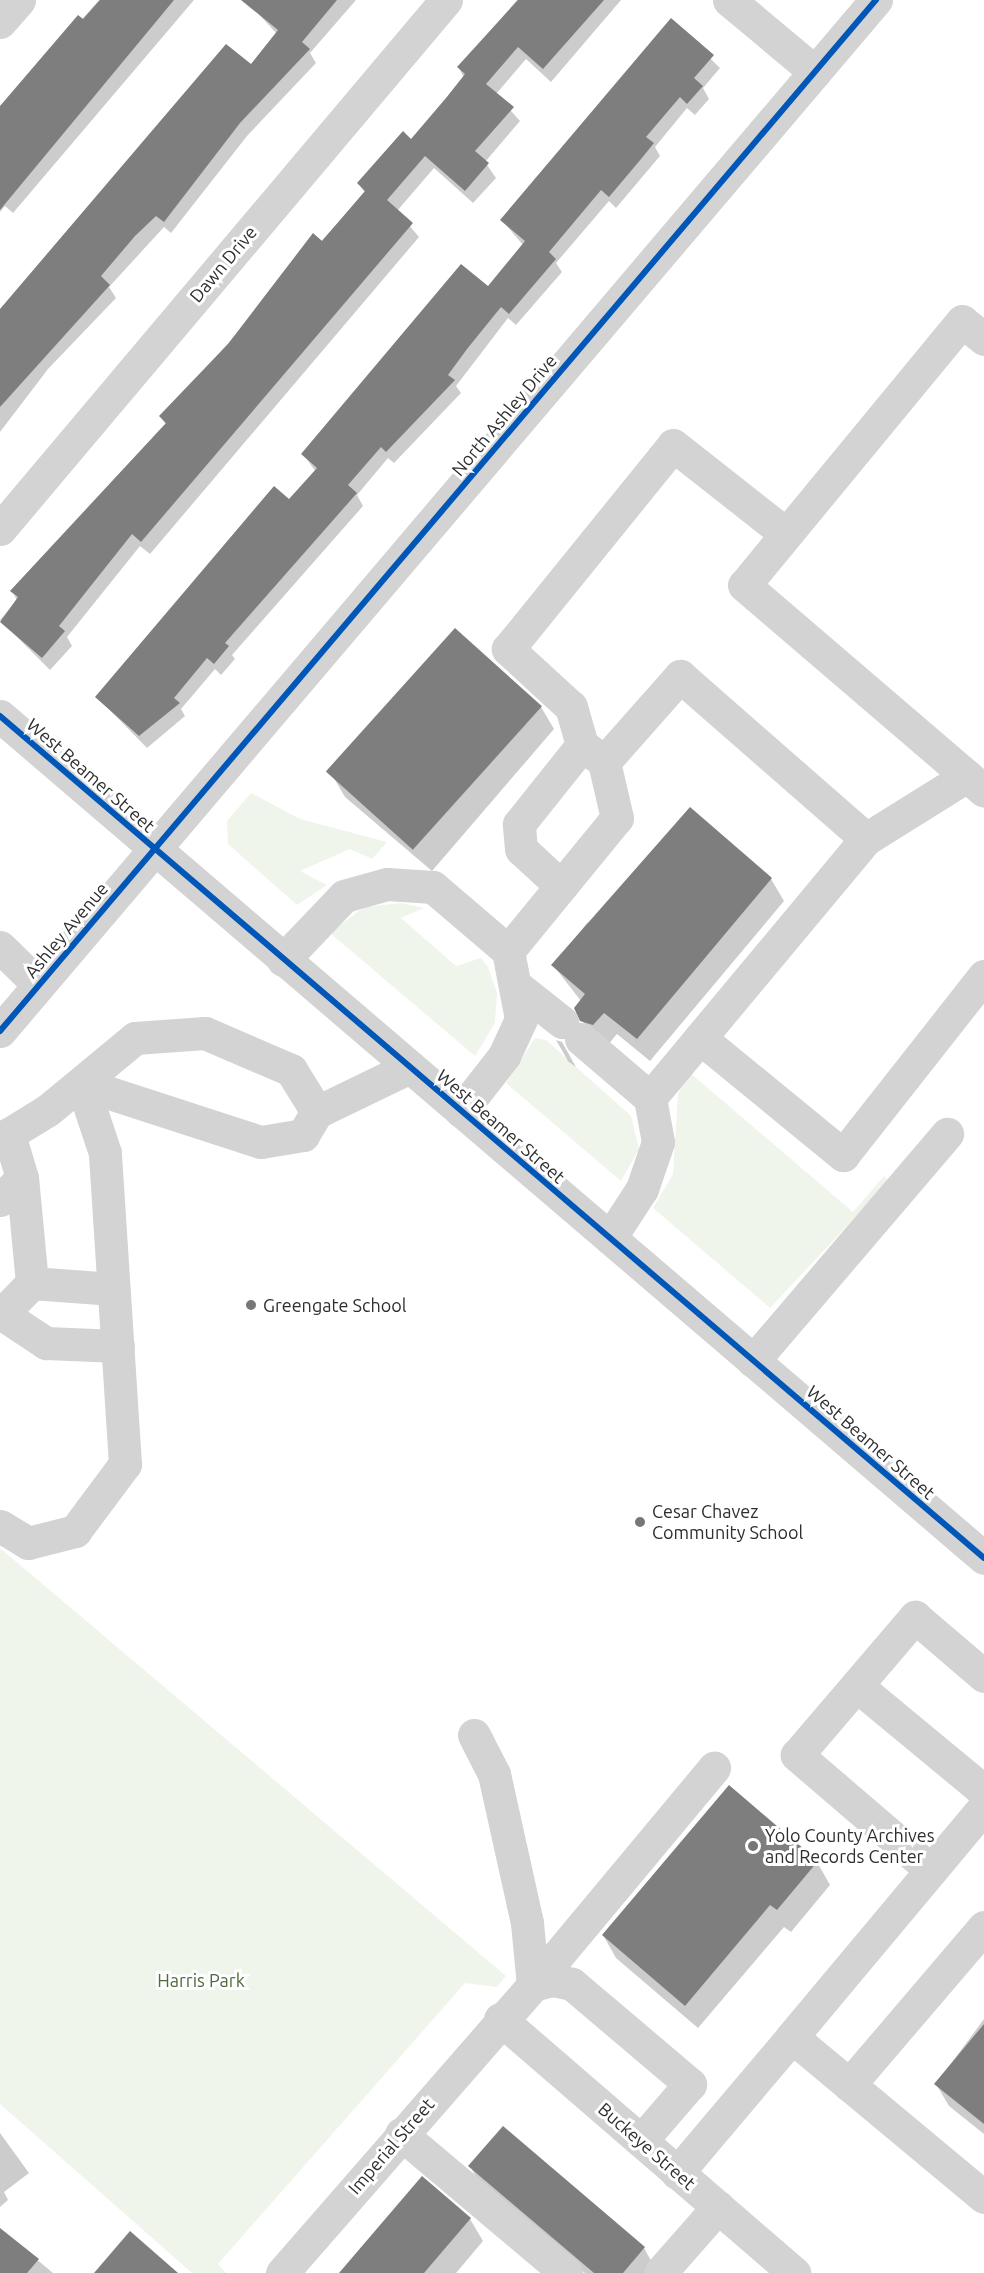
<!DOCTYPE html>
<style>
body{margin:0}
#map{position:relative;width:984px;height:2273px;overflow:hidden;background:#fff;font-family:Ubuntu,sans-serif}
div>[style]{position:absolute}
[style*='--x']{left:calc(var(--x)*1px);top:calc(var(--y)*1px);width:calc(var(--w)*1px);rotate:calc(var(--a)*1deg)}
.green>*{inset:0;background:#f0f5ec}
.shadow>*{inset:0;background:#0003}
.building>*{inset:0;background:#7e7e7e;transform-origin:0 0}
.minor>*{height:33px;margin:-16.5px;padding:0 16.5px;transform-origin:16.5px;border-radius:16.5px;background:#d3d3d3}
.cycleway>*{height:6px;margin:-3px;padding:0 3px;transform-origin:3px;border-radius:3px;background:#0057b8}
.dots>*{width:16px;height:16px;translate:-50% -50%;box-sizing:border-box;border:3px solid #fff;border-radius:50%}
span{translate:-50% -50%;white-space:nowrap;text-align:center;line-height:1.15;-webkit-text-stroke:6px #fff;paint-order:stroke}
.street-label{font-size:18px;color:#2e2e2e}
.poi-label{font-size:18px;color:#2e2e2e}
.left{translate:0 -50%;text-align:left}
.park-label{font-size:18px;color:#4e6b3b}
</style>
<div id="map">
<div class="green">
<i style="clip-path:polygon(251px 793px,300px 819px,387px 842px,372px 859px,350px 849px,300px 871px,327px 885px,297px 905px,228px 844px,227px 821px)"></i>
<i style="clip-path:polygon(401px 903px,424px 908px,401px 918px,456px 966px,481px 958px,488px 967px,497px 993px,495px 1023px,475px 1056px,330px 933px,364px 907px)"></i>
<i style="clip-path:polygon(535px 1038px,546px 1040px,631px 1116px,639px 1149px,621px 1181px,506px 1083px)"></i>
<i style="clip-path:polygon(689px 1072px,853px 1212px,884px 1176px,889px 1181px,770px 1308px,653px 1208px,673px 1174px,678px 1094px)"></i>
<i style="clip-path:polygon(0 1548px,506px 1976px,497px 1987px,465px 1983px,218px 2264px,226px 2273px,192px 2273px,0 2104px)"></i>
</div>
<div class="shadow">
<i style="clip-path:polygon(99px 0,194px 0,13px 213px,5px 206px,0 212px,0 113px)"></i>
<i style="clip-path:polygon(264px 0,356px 0,310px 53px,316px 63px,247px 136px,171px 233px,164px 227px,109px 287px,116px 298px,48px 369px,0 432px,0 311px,251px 67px,277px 34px,255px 10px)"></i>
<i style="clip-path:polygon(517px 0,621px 0,551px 82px,526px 59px,496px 94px,520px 121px,485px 162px,496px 178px,473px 203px,434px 168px,397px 211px,419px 237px,150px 554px,140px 546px,67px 637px,72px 646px,50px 670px,0 620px,17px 600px,12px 591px,166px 425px,161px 417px,365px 193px,359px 184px,411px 141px,464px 78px,459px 68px)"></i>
<i style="clip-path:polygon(672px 21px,720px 68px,703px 88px,709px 99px,695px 115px,687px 108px,655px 147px,660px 156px,616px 208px,609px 201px,556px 263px,562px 272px,516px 325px,508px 318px,456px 386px,461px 393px,394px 463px,388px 458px,357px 495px,363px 506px,232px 655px,235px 659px,221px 675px,215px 669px,181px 709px,185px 716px,147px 748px,97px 697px,316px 472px,303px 454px,489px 288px,523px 245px,502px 220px)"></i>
<i style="clip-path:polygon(541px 707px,554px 729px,432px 871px,345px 797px,332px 775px)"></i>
<i style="clip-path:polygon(771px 879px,784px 901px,650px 1061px,617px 1034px,606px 1047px,595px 1043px,582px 1020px,581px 1001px,553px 965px,588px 922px,592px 926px)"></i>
<i style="clip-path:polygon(556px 1040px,562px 1042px,576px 1067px,568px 1061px)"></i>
<i style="clip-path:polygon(817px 1862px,830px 1885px,791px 1932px,784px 1927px,698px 2028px,616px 1958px,603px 1935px)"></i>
<i style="clip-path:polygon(984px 2019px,984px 2134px,949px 2106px,936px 2084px)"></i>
<i style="clip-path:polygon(0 2133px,29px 2173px,4px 2192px,8px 2200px,0 2207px)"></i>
<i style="clip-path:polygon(470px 2166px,644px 2248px,654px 2266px,647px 2273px,585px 2273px,480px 2184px)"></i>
<i style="clip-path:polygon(422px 2178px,470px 2219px,483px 2241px,456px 2273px,341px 2273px)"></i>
<i style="clip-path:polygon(0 2229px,53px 2273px,0 2273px)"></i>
</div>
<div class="building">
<i style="clip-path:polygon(100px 0,174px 0,0 210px,0 106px,78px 15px,83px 19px)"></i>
<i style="clip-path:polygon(241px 0,337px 0,302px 42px,310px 49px,240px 123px,164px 222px,156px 216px,135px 236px,101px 276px,110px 285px,0 407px,0 309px,226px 44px,251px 64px,278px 30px)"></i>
<i style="clip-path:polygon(518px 0,604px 0,543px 69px,518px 47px,486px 84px,514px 107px,475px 151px,489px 163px,465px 191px,425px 156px,387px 200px,413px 223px,141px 542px,132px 534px,59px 626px,65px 631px,42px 658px,0 622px,18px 597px,10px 591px,166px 423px,159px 416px,228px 344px,313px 233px,322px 241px,365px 191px,357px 183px,403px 131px,411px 139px,446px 98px,465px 74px,457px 67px)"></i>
<i style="clip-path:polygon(671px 18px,714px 55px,694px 78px,703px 86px,687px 104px,680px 97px,646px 137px,654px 143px,641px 159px,609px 197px,601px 190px,549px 252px,556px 259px,509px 314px,501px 307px,467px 349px,448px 375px,455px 380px,386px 452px,381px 447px,348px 485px,357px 493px,225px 643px,229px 646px,214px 664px,207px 658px,174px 698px,180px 703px,139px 736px,95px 697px,274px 486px,289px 499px,317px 468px,301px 454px,461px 264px,488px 286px,525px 241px,500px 220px)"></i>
<i style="left:455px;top:628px;width:117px;height:193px;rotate:42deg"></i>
<i style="clip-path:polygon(690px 807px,772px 878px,637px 1039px,604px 1013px,593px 1025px,580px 1021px,574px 1008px,585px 994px,551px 965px)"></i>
<i style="clip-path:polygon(729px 1785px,818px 1861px,777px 1910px,770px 1905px,685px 2006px,602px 1935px)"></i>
<i style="clip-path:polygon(984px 2024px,984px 2124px,934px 2084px)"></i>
<i style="clip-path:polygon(503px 2126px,645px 2247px,623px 2273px,594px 2273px,468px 2166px)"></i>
<i style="clip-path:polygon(422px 2176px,471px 2218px,424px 2273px,339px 2273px)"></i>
<i style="clip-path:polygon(0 2228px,39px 2259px,27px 2273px,0 2273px)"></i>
<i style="clip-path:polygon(130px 2231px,178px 2273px,94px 2273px)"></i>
</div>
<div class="minor">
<i style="--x:729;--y:0;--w:112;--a:39.9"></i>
<i style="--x:0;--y:22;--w:29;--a:-49"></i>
<i style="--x:984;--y:339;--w:28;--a:-141"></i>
<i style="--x:962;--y:321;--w:342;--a:129.5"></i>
<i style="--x:744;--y:585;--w:316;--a:40.6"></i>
<i style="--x:0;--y:529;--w:692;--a:-49.87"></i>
<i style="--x:0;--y:716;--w:1295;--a:40.55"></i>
<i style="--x:582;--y:745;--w:40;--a:-106"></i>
<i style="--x:571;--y:707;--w:86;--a:-137.4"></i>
<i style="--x:508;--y:649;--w:262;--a:-51"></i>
<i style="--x:673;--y:445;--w:142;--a:38.2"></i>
<i style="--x:561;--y:886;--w:54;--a:-137.2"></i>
<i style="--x:521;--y:849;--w:25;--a:-95"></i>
<i style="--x:519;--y:824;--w:101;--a:-51.4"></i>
<i style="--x:582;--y:745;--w:21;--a:37"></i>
<i style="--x:0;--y:947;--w:54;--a:44.3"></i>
<i style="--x:283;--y:960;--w:88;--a:-46.4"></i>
<i style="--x:344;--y:896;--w:45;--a:-15.6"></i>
<i style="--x:387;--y:884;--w:46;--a:3.7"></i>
<i style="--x:433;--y:887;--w:99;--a:40.5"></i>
<i style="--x:515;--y:985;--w:60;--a:38.2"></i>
<i style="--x:0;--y:1031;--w:1353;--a:-49.65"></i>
<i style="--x:700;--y:1038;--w:185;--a:39.3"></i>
<i style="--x:843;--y:1155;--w:228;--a:-51.8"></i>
<i style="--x:581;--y:1039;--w:91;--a:40.5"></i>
<i style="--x:461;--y:1111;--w:70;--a:-52"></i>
<i style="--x:504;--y:1056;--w:41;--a:-65.3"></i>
<i style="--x:521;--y:1019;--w:69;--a:-100.8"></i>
<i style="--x:508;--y:951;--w:172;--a:-50.7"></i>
<i style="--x:617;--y:818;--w:57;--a:-103.1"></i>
<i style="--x:604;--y:762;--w:115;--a:-48.5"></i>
<i style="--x:680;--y:676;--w:247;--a:41.2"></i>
<i style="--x:0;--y:1200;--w:31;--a:-45"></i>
<i style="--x:22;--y:1178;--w:46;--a:-106.5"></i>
<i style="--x:9;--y:1134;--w:46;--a:-31.6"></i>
<i style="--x:48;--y:1110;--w:113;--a:-39.6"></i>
<i style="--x:135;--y:1038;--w:70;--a:-4.1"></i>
<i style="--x:205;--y:1033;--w:94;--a:23.3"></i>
<i style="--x:291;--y:1070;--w:49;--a:58.2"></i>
<i style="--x:610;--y:1238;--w:59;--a:-56.9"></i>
<i style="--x:642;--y:1189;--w:50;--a:-71.2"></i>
<i style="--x:658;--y:1142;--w:45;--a:-100.3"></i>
<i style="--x:650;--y:1098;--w:337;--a:-50.2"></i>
<i style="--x:866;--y:839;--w:119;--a:-32"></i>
<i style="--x:32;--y:1283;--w:81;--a:4.2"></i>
<i style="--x:2;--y:1314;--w:53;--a:33.4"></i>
<i style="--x:46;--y:1343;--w:72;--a:2.4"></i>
<i style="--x:0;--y:1316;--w:46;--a:-45.9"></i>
<i style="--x:32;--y:1283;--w:105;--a:-95.4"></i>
<i style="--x:753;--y:1361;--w:299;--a:-49.5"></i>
<i style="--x:0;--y:1526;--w:33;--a:31"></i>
<i style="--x:28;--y:1543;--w:49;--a:-14.3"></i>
<i style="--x:75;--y:1531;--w:84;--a:-53.3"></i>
<i style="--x:125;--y:1464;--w:312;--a:-93.7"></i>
<i style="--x:105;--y:1153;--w:73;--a:-108.4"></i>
<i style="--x:82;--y:1084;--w:188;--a:18"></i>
<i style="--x:261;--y:1142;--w:43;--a:-9.5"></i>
<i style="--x:303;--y:1135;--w:27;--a:-59"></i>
<i style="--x:317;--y:1112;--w:103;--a:-25.8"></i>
<i style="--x:857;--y:1686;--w:165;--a:39.6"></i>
<i style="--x:474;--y:1735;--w:44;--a:62.9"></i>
<i style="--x:494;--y:1774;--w:153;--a:77.5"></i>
<i style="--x:527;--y:1923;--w:62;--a:84.5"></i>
<i style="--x:984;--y:1807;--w:300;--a:129.9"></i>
<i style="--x:792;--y:2037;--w:250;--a:39.8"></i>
<i style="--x:931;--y:1870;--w:177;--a:-139.4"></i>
<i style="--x:797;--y:1755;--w:182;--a:-49.5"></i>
<i style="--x:915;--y:1617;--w:91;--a:40.5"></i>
<i style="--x:533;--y:1985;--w:283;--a:-50.2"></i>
<i style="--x:500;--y:2019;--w:389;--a:40.8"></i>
<i style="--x:849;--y:2085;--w:208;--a:-49.5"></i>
<i style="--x:401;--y:2134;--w:216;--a:40.1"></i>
<i style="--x:677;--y:2173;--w:178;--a:-49.8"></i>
<i style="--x:282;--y:2273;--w:382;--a:-48.9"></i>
<i style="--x:533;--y:1985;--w:20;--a:-15"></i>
<i style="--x:552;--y:1980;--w:20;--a:11"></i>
<i style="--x:572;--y:1984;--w:155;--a:40.3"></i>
<i style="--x:690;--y:2084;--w:75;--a:130.7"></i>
<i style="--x:660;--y:2273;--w:88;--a:-48.7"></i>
</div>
<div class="cycleway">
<i style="--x:0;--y:716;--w:1295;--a:40.55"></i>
<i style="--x:0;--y:1031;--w:1353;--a:-49.65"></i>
</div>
<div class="dots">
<i style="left:251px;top:1305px;background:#777"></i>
<i style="left:640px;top:1522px;background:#777"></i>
<i style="left:753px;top:1846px;background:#777"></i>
</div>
<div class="street-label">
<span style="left:223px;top:264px;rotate:-50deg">Dawn Drive</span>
<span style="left:504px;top:415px;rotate:-50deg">North Ashley Drive</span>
<span style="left:91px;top:775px;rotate:41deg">West Beamer Street</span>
<span style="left:66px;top:930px;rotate:-50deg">Ashley Avenue</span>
<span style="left:501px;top:1126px;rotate:41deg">West Beamer Street</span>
<span style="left:871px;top:1442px;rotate:41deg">West Beamer Street</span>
<span style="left:391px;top:2146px;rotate:-49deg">Imperial Street</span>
<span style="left:647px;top:2146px;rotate:41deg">Buckeye Street</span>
</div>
<div class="poi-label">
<span class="left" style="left:263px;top:1305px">Greengate School</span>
<span class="left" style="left:652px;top:1522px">Cesar Chavez<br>Community School</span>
<span class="left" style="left:765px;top:1846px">Yolo County Archives<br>and Records Center</span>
</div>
<div class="park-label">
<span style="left:201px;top:1980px">Harris Park</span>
</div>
</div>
